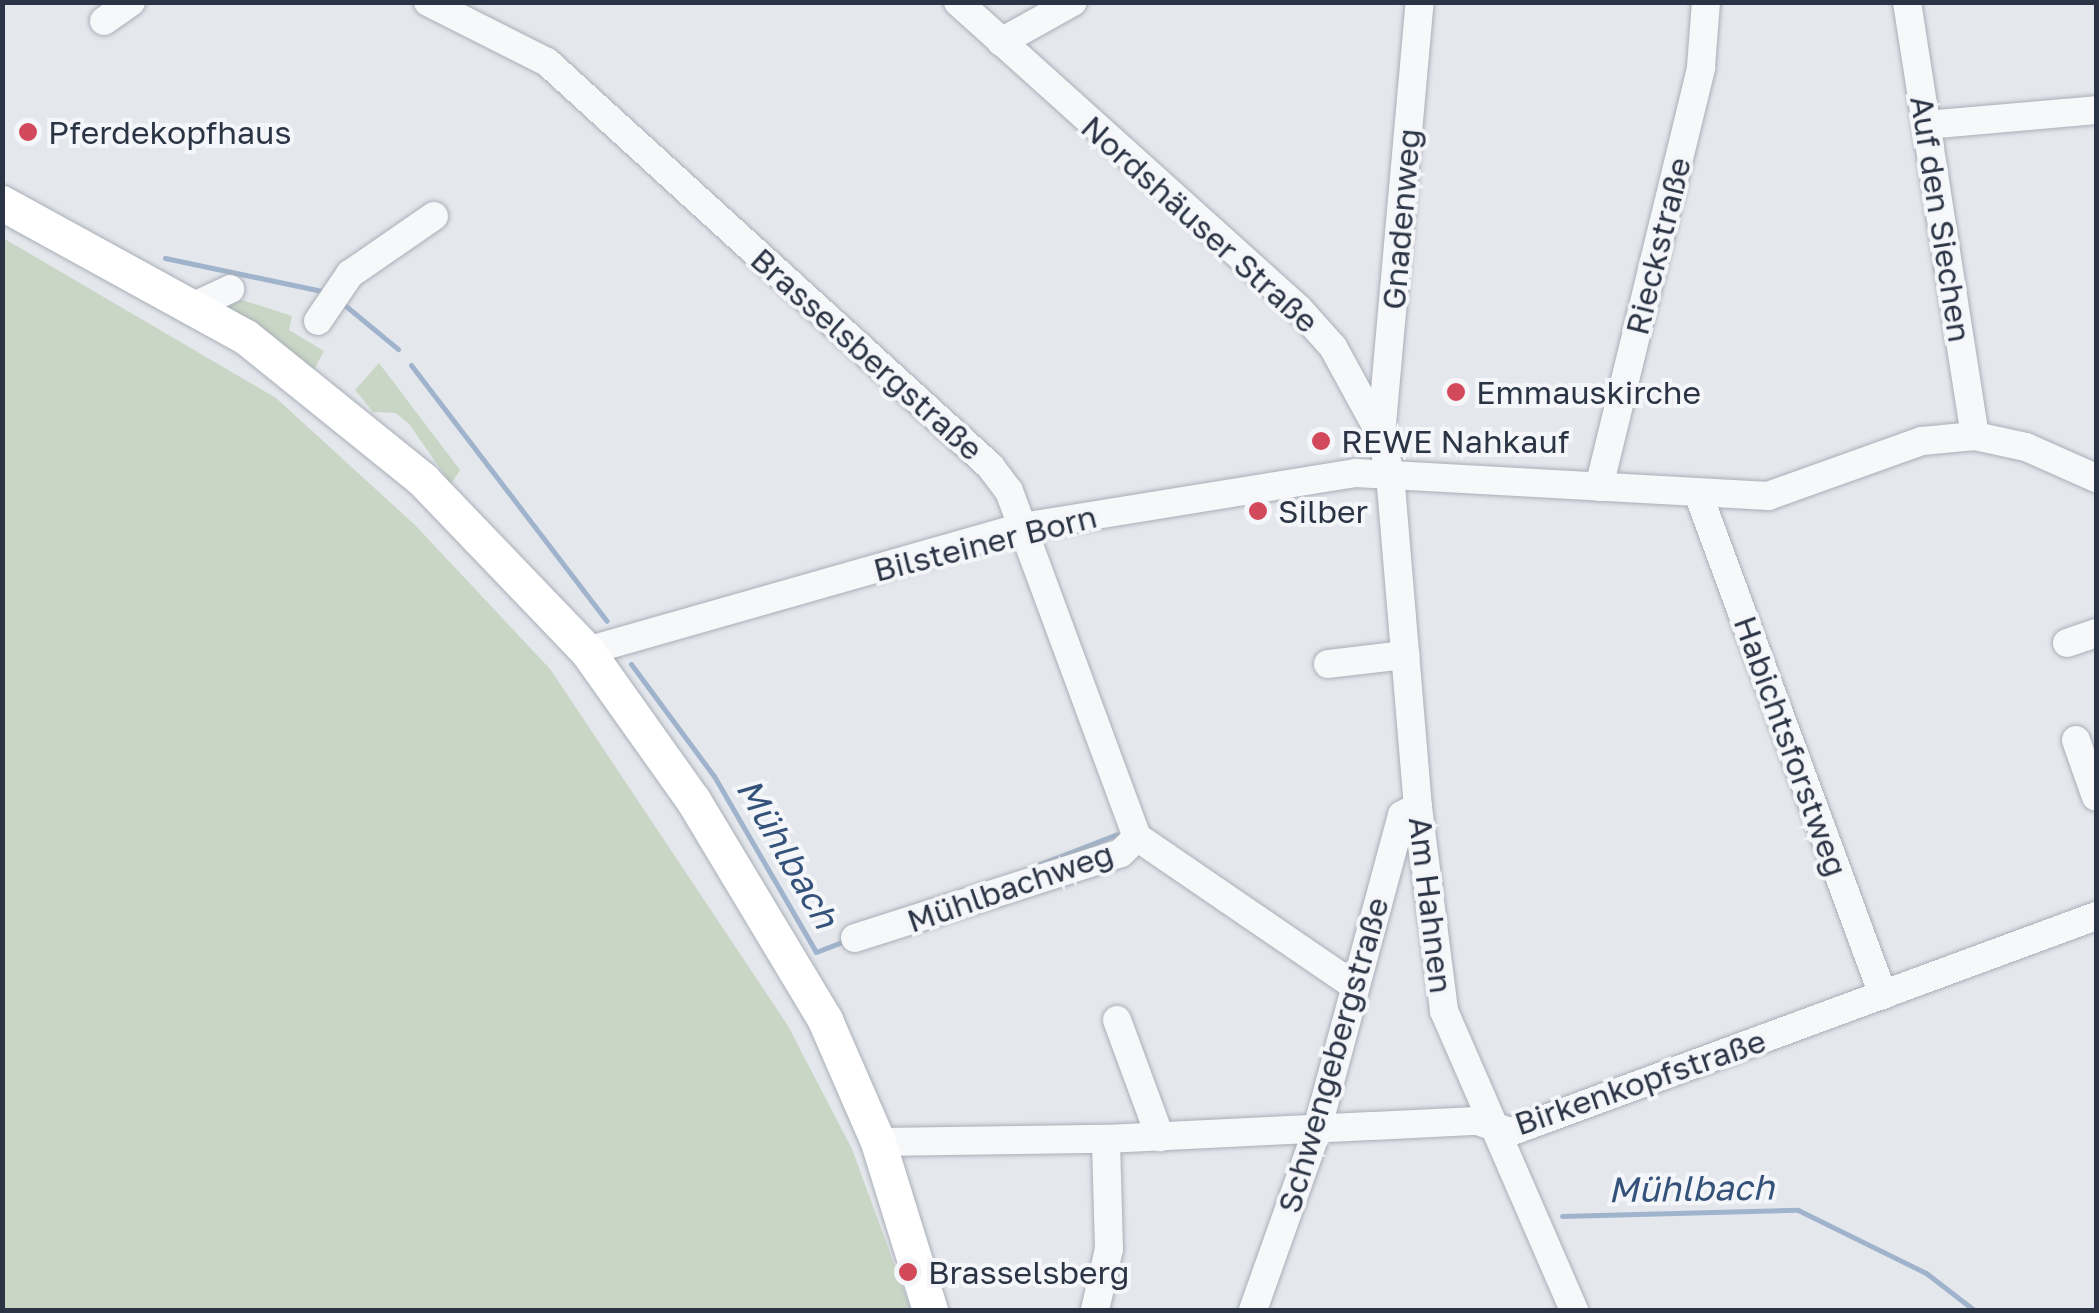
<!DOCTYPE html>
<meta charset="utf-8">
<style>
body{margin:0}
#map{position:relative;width:2099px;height:1313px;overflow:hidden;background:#e4e7ec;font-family:"Golos Text",sans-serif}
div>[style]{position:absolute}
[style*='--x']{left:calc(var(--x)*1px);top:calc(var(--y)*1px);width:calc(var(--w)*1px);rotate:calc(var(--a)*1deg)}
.green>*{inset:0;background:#c9d6c5}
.stream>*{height:5px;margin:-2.5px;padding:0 2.5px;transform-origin:2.5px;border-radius:2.5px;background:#9fb4cc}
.roads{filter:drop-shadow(0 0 2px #a9aeb7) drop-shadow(0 0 2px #a9aeb7)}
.minor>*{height:28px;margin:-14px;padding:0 14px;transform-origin:14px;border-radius:14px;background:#f7f8fa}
.major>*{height:35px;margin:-17.5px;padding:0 17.5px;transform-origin:17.5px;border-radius:17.5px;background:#fff}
.dots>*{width:28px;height:28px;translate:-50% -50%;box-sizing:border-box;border:5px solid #f4f6f9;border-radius:50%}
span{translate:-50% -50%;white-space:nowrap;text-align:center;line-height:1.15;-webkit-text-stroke:8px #f4f6f9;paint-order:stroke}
.poi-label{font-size:32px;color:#2b3445}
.left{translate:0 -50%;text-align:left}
.street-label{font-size:32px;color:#2b3445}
.water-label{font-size:35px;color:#34527a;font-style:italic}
.frame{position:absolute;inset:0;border:5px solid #2b3445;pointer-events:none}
</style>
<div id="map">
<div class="green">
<i style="clip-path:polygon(3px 238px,276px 398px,415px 525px,550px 669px,788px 1026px,852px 1149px,911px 1310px,3px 1310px)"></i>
<i style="clip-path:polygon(236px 298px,292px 316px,289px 330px,324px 351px,312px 373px,219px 309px)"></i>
<i style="clip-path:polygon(379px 363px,460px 470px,451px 484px,409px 424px,396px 413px,373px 412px,355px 390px)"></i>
</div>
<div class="stream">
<i style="--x:165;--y:258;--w:159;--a:11.9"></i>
<i style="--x:341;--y:302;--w:74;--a:39.5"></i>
<i style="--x:411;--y:365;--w:322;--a:52.6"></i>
<i style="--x:631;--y:664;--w:139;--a:53.5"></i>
<i style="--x:714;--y:776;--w:203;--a:59.9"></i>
<i style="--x:816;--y:952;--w:33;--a:-21"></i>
<i style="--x:1030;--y:868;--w:93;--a:-21.3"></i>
<i style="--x:1562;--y:1216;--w:236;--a:-1.5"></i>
<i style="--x:1798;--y:1210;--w:143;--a:26.2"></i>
<i style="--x:1926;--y:1273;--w:61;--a:37.6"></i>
</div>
<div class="roads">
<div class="minor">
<i style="--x:428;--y:2;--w:133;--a:26.8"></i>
<i style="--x:547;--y:62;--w:600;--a:42.36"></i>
<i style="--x:990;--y:466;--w:31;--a:53"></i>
<i style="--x:1009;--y:491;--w:369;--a:69.7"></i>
<i style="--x:958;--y:2;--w:459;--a:42"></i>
<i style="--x:1299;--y:309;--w:51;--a:48.2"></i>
<i style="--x:1333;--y:347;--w:100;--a:61.4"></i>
<i style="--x:1381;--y:435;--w:40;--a:77"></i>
<i style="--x:1390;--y:474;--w:334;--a:85.2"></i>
<i style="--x:1418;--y:807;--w:206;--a:82.7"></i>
<i style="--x:1444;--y:1011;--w:326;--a:66.5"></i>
<i style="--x:1907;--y:2;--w:439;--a:81.1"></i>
<i style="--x:104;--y:21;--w:33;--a:-35"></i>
<i style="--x:1001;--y:42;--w:82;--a:-29.1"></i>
<i style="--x:1926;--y:125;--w:171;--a:-5"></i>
<i style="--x:194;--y:306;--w:40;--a:-25"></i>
<i style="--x:318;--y:321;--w:57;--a:-55.8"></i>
<i style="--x:350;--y:274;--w:102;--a:-34.6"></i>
<i style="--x:1381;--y:435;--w:435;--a:-84.9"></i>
<i style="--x:1599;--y:487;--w:432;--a:-76.3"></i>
<i style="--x:1701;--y:67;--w:65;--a:-85.6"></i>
<i style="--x:1699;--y:496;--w:532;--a:69.76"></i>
<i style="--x:2067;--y:643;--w:31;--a:-19"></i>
<i style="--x:587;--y:651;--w:452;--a:-15.9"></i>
<i style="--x:1022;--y:527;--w:338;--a:-9.2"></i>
<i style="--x:1356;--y:473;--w:413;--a:3.2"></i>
<i style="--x:1768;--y:496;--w:164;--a:-19.7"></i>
<i style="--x:1922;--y:441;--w:53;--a:-5.4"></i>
<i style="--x:1975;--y:436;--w:52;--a:12.2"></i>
<i style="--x:2026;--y:447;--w:77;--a:23.9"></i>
<i style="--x:1328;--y:664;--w:78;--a:-6.7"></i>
<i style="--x:2076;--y:740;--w:60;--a:70.7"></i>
<i style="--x:1137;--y:837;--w:264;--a:34.4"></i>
<i style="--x:855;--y:938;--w:279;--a:-17.7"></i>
<i style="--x:1121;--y:853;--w:23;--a:-45"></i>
<i style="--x:1117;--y:1020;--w:125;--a:69.8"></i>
<i style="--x:878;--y:1142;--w:228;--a:-0.8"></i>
<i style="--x:1106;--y:1139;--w:371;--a:-2.8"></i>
<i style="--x:1477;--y:1121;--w:35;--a:18"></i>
<i style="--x:1510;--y:1132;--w:625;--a:-20.23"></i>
<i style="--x:1095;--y:1310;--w:63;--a:-77.1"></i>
<i style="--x:1109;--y:1249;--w:110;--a:-91.6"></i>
<i style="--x:1253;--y:1310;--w:191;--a:-70.4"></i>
<i style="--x:1317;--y:1130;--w:326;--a:-74.9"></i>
<i style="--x:1402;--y:815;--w:18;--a:-27"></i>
</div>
<div class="major">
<i style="--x:2;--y:203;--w:278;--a:28.8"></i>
<i style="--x:246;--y:337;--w:228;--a:38.9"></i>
<i style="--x:423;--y:480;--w:237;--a:46.2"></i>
<i style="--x:587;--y:651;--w:183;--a:54.6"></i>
<i style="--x:693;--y:800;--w:257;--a:59"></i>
<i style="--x:825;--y:1020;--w:133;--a:66.5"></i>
<i style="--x:878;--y:1142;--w:176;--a:72.8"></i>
</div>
</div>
<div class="dots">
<i style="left:28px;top:132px;background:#d1495b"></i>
<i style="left:1456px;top:392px;background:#d1495b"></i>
<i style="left:1321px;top:441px;background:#d1495b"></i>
<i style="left:1258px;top:511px;background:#d1495b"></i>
<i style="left:908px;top:1272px;background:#d1495b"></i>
</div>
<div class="poi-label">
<span class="left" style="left:48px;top:132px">Pferdekopfhaus</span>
<span class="left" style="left:1476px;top:392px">Emmauskirche</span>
<span class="left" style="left:1341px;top:441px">REWE Nahkauf</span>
<span class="left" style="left:1278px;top:511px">Silber</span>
<span class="left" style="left:928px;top:1272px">Brasselsberg</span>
</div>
<div class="street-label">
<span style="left:1401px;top:219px;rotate:-85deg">Gnadenweg</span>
<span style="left:1941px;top:219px;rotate:81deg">Auf den Siechen</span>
<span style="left:1200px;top:224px;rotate:42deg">Nordshäuser Straße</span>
<span style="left:1658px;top:246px;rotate:-76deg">Rieckstraße</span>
<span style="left:867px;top:354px;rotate:42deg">Brasselsbergstraße</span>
<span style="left:985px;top:543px;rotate:-14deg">Bilsteiner Born</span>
<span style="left:1791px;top:746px;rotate:70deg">Habichtsforstweg</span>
<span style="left:1010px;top:887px;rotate:-19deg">Mühlbachweg</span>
<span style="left:1431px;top:905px;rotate:83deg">Am Hahnen</span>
<span style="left:1333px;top:1055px;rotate:-74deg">Schwengebergstraße</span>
<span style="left:1640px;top:1082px;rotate:-19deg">Birkenkopfstraße</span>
</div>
<div class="water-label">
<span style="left:788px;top:853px;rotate:60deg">Mühlbach</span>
<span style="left:1691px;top:1188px;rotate:-1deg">Mühlbach</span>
</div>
<div class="frame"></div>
</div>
